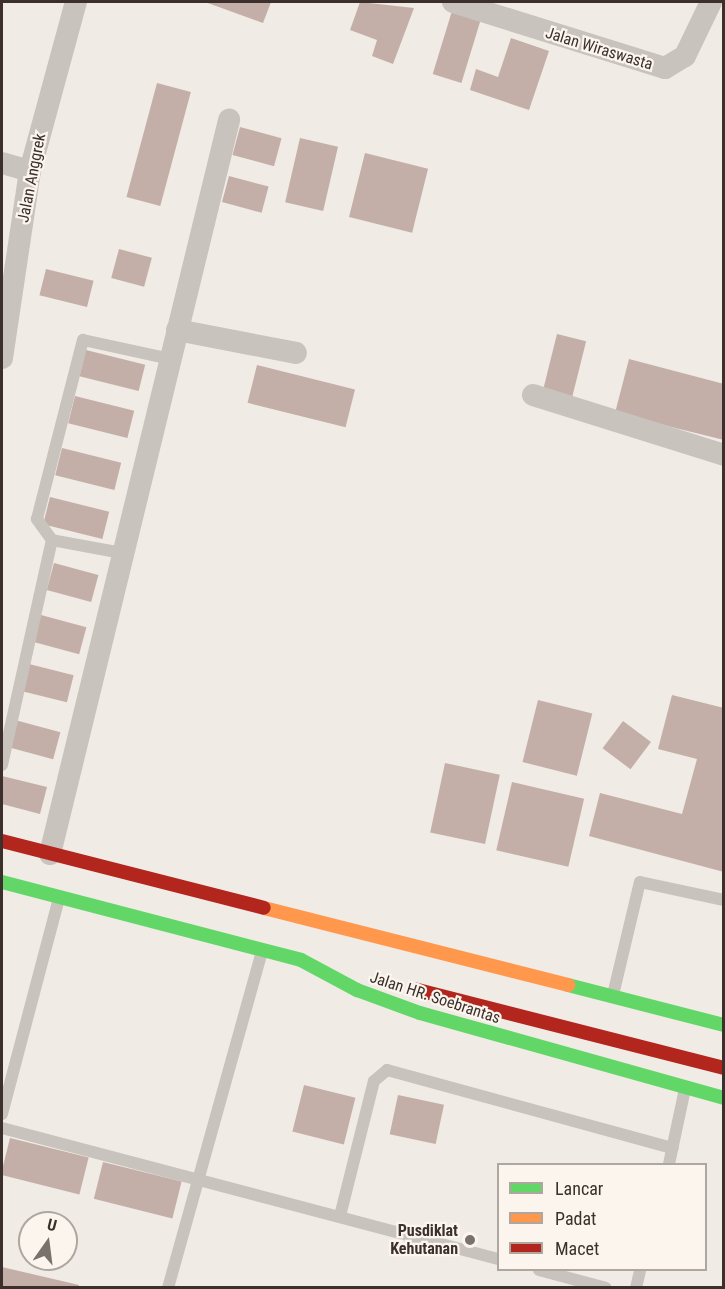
<!DOCTYPE html>
<style>
body{margin:0}
#map{position:relative;width:725px;height:1289px;overflow:hidden;background:#f0ebe5;font-family:"Roboto Condensed",sans-serif}
div>[style]{position:absolute}
[style*='--x']{left:calc(var(--x)*1px);top:calc(var(--y)*1px);width:calc(var(--w)*1px);rotate:calc(var(--a)*1deg)}
.building>*{inset:0;background:#c3afa7;transform-origin:0 0}
.lane>*{height:12px;margin:-6px;padding:0 6px;transform-origin:6px;border-radius:6px;background:#c9c3be}
.street>*{height:22px;margin:-11px;padding:0 11px;transform-origin:11px;border-radius:11px;background:#c9c3be}
.fast>*{height:14px;margin:-7px;padding:0 7px;transform-origin:7px;border-radius:7px;background:#63d668}
.slow>*{height:14px;margin:-7px;padding:0 7px;transform-origin:7px;border-radius:7px;background:#ff974d}
.jam>*{height:14px;margin:-7px;padding:0 7px;transform-origin:7px;border-radius:7px;background:#b3261e}
.dots>*{width:16px;height:16px;translate:-50% -50%;box-sizing:border-box;border:3px solid #fbf5ee;border-radius:50%}
span{translate:-50% -50%;white-space:nowrap;text-align:center;line-height:1.15;-webkit-text-stroke:4.5px #fbf5ee;paint-order:stroke}
.street-label{font-size:16px;color:#3b302b}
.poi-label{font-size:16px;color:#3b302b;font-weight:700}
.right{translate:-100% -50%;text-align:right}
.frame{position:absolute;inset:0;border:3px solid #3b302b;pointer-events:none}
.legend{position:absolute;left:497px;top:1163px;width:210px;height:108px;box-sizing:border-box;background:#fbf5ee;border:2px solid #aea6a0;margin:0;padding:8px 10px;list-style:none;font-size:18px;color:#3b302b}
.legend li{display:flex;align-items:center;gap:12px;height:30px}
.legend b{width:30px;border:2px solid #aea6a0}
.north{position:absolute;left:18px;top:1211px;width:60px;height:60px;box-sizing:border-box;background:#fbf5ee;border:2px solid #aea6a0;border-radius:50%;rotate:14deg;font-size:16px;font-weight:700;line-height:24px;text-align:center;color:#3b302b}
.north::after{content:'';display:block;margin:auto;width:21px;height:27px;background:#7a716c;clip-path:polygon(50% 0,100% 100%,50% 72%,0 100%)}
</style>
<div id="map">
<div class="building">
<i style="clip-path:polygon(205px 2px,271px 2px,263px 23px)"></i>
<i style="clip-path:polygon(360px 2px,414px 8px,393px 64px,372px 56px,377px 40px,350px 30px)"></i>
<i style="left:452px;top:11px;width:30px;height:66px;rotate:17deg"></i>
<i style="clip-path:polygon(511px 38px,549px 51px,529px 110px,470px 90px,476px 69px,498px 77px)"></i>
<i style="left:157px;top:83px;width:35px;height:118px;rotate:15deg"></i>
<i style="left:240px;top:127px;width:43px;height:29px;rotate:15deg"></i>
<i style="left:300px;top:138px;width:39px;height:66px;rotate:13deg"></i>
<i style="left:365px;top:153px;width:65px;height:66px;rotate:14deg"></i>
<i style="left:229px;top:176px;width:41px;height:27px;rotate:15deg"></i>
<i style="left:119px;top:249px;width:34px;height:30px;rotate:15deg"></i>
<i style="left:46px;top:269px;width:49px;height:27px;rotate:14deg"></i>
<i style="left:557px;top:334px;width:30px;height:61px;rotate:14deg"></i>
<i style="left:86px;top:350px;width:61px;height:27px;rotate:14deg"></i>
<i style="clip-path:polygon(629px 359px,724px 384px,724px 440px,615px 413px)"></i>
<i style="left:257px;top:365px;width:101px;height:39px;rotate:14deg"></i>
<i style="left:75px;top:396px;width:61px;height:28px;rotate:14deg"></i>
<i style="left:62px;top:448px;width:61px;height:28px;rotate:14deg"></i>
<i style="left:50px;top:497px;width:61px;height:28px;rotate:14deg"></i>
<i style="left:54px;top:563px;width:46px;height:28px;rotate:15deg"></i>
<i style="left:41px;top:615px;width:47px;height:28px;rotate:15deg"></i>
<i style="left:29px;top:664px;width:46px;height:28px;rotate:14deg"></i>
<i style="clip-path:polygon(672px 695px,724px 708px,724px 872px,589px 836px,600px 793px,682px 814px,697px 759px,658px 749px)"></i>
<i style="left:538px;top:700px;width:56px;height:64px;rotate:14deg"></i>
<i style="left:15px;top:720px;width:47px;height:28px;rotate:15deg"></i>
<i style="left:623px;top:721px;width:35px;height:34px;rotate:37deg"></i>
<i style="left:445px;top:763px;width:56px;height:71px;rotate:12deg"></i>
<i style="clip-path:polygon(2px 776px,47px 787px,40px 814px,2px 804px)"></i>
<i style="left:512px;top:782px;width:74px;height:70px;rotate:13deg"></i>
<i style="left:304px;top:1085px;width:53px;height:48px;rotate:14deg"></i>
<i style="left:398px;top:1095px;width:47px;height:40px;rotate:12deg"></i>
<i style="left:10px;top:1138px;width:81px;height:38px;rotate:14deg"></i>
<i style="left:103px;top:1162px;width:81px;height:38px;rotate:14deg"></i>
<i style="clip-path:polygon(2px 1267px,79px 1285px,78px 1288px,2px 1288px)"></i>
</div>
<div class="lane">
<i style="--x:122;--y:553;--w:71;--a:-169.5"></i>
<i style="--x:52;--y:540;--w:26;--a:-126"></i>
<i style="--x:37;--y:519;--w:185;--a:-75.6"></i>
<i style="--x:83;--y:340;--w:89;--a:12.3"></i>
<i style="--x:2;--y:765;--w:230;--a:-77.5"></i>
<i style="--x:613;--y:995;--w:116;--a:-76.6"></i>
<i style="--x:640;--y:882;--w:86;--a:12.1"></i>
<i style="--x:2;--y:1114;--w:223;--a:-75.2"></i>
<i style="--x:2;--y:1128;--w:513;--a:14.79"></i>
<i style="--x:669;--y:1164;--w:77;--a:-78"></i>
<i style="--x:340;--y:1216;--w:139;--a:-75.9"></i>
<i style="--x:374;--y:1081;--w:17;--a:-40"></i>
<i style="--x:387;--y:1070;--w:296;--a:15.3"></i>
<i style="--x:539;--y:1270;--w:69;--a:15"></i>
<i style="--x:168;--y:1288;--w:350;--a:-74.4"></i>
<i style="--x:636;--y:1288;--w:18;--a:-77"></i>
</div>
<div class="street">
<i style="--x:453;--y:2;--w:222;--a:17.3"></i>
<i style="--x:665;--y:68;--w:23;--a:-31"></i>
<i style="--x:685;--y:56;--w:60;--a:-64.3"></i>
<i style="--x:2;--y:163;--w:29;--a:16"></i>
<i style="--x:177;--y:330;--w:121;--a:10.9"></i>
<i style="--x:2;--y:358;--w:189;--a:-81.5"></i>
<i style="--x:30;--y:171;--w:175;--a:-74.8"></i>
<i style="--x:533;--y:395;--w:200;--a:17.4"></i>
<i style="--x:50;--y:854;--w:756;--a:-76.29"></i>
</div>
<div class="fast">
<i style="--x:2;--y:882;--w:309;--a:14.6"></i>
<i style="--x:301;--y:960;--w:64;--a:28.2"></i>
<i style="--x:357;--y:990;--w:67;--a:20.1"></i>
<i style="--x:420;--y:1013;--w:316;--a:15.6"></i>
<i style="--x:568;--y:985;--w:161;--a:14.4"></i>
</div>
<div class="slow">
<i style="--x:264;--y:908;--w:314;--a:14.2"></i>
</div>
<div class="jam">
<i style="--x:2;--y:841;--w:270;--a:14.3"></i>
<i style="--x:414;--y:989;--w:320;--a:14.3"></i>
</div>
<div class="dots">
<i style="left:470px;top:1240px;background:#7a716c"></i>
</div>
<div class="street-label">
<span style="left:599px;top:49px;rotate:17deg">Jalan Wiraswasta</span>
<span style="left:32px;top:178px;rotate:-79deg">Jalan Anggrek</span>
<span style="left:435px;top:998px;rotate:18deg">Jalan HR. Soebrantas</span>
</div>
<div class="poi-label">
<span class="right" style="left:458px;top:1240px">Pusdiklat<br>Kehutanan</span>
</div>
<div class="frame"></div>
<ul class="legend">
<li><b style="height:8px;background:#63d668"></b>Lancar</li>
<li><b style="height:8px;background:#ff974d"></b>Padat</li>
<li><b style="height:8px;background:#b3261e"></b>Macet</li>
</ul>
<div class="north">U</div>
</div>
